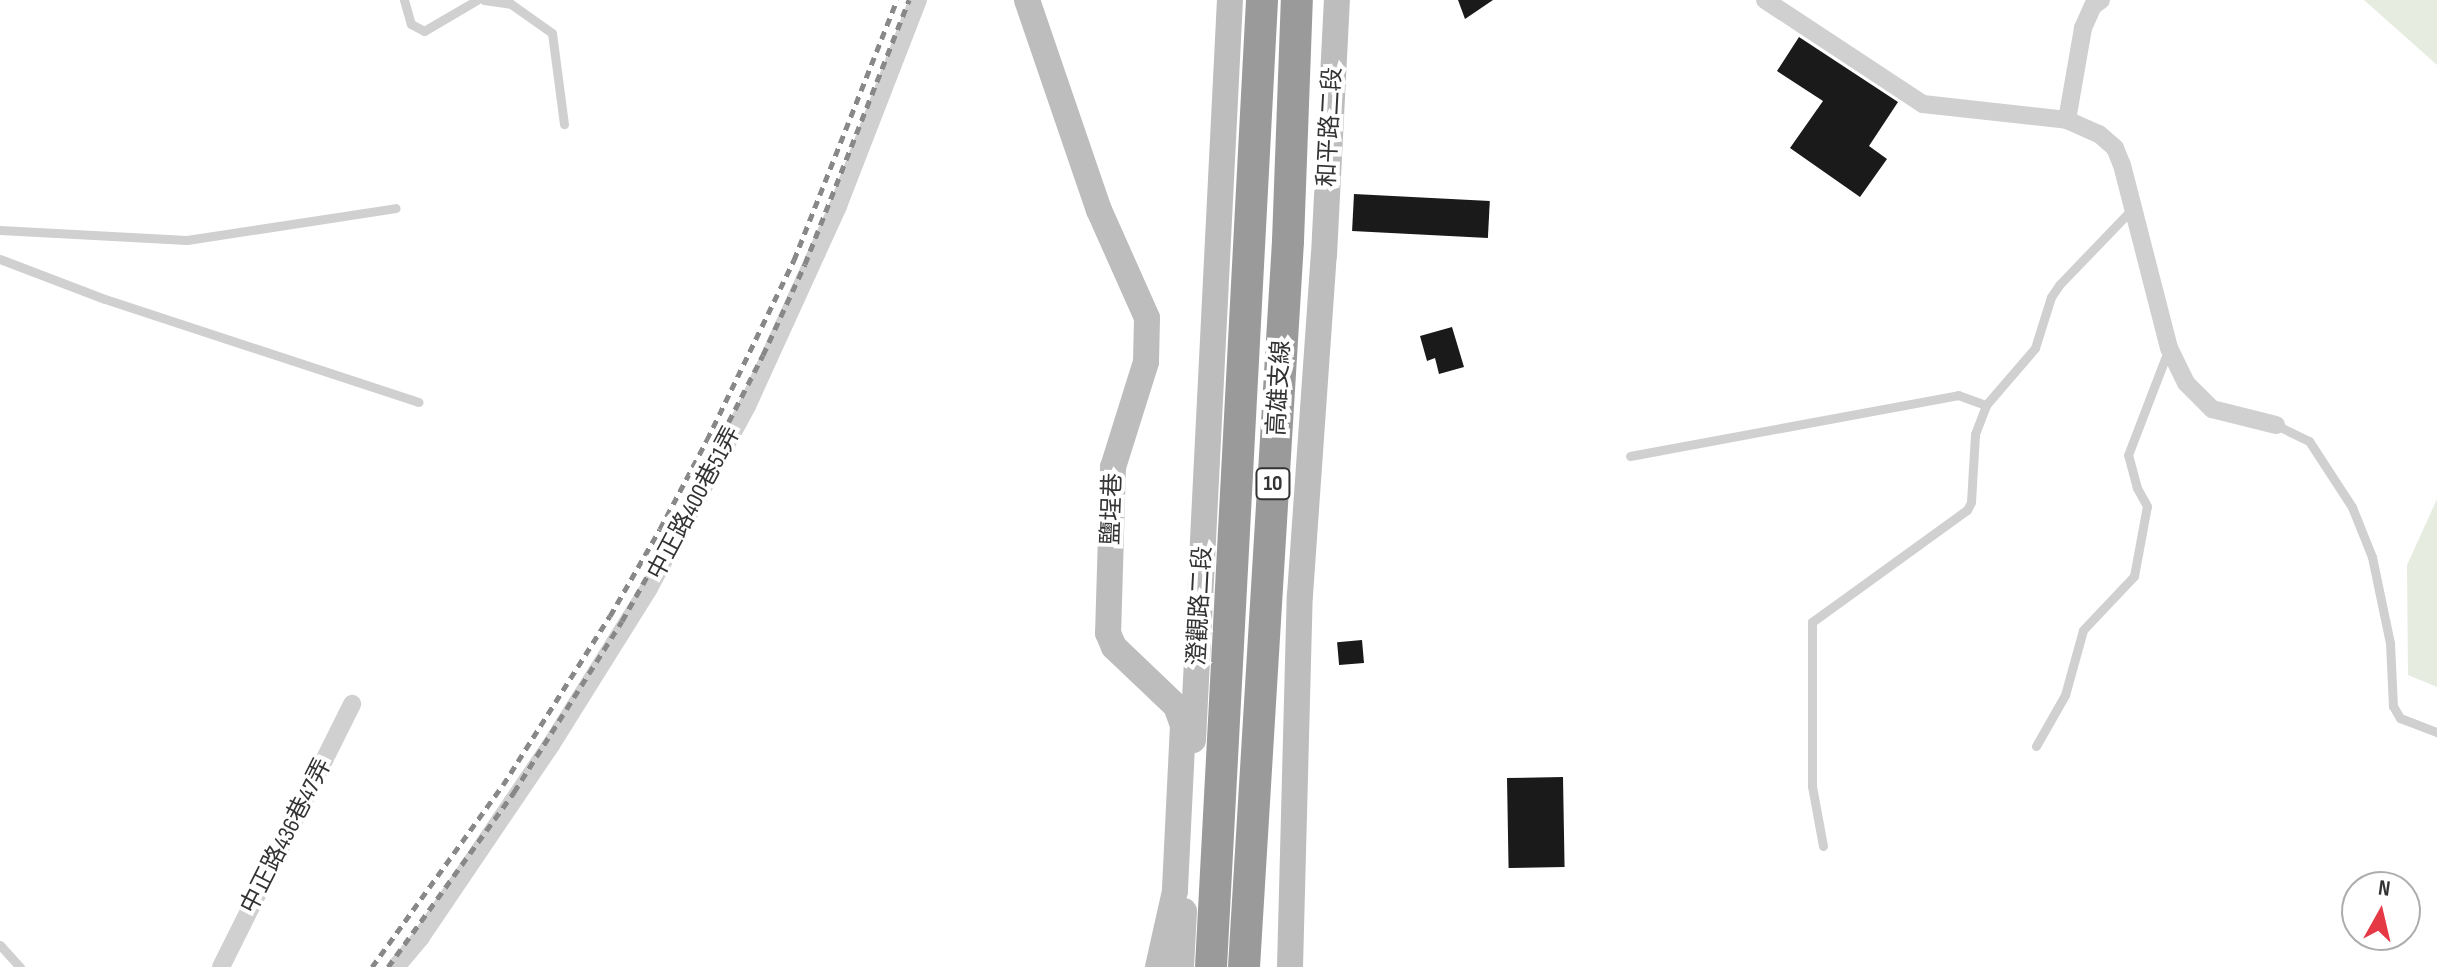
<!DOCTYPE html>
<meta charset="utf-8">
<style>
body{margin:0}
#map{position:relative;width:2437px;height:967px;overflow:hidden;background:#fff;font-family:"Sofia Sans Condensed","Noto Sans TC",sans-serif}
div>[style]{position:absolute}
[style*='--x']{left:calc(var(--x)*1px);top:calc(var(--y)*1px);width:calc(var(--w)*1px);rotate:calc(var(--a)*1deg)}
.green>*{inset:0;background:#e6ecdf}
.building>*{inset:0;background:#1a1a1a;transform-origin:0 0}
.lane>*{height:9px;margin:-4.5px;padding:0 4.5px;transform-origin:4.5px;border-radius:4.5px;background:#d0d0d0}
.street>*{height:18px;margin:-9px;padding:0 9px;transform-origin:9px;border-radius:9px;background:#d0d0d0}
.secondary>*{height:26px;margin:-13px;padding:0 13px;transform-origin:13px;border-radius:13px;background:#bdbdbd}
.highway>*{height:32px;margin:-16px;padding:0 16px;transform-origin:16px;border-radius:16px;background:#9a9a9a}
.rail>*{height:5px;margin-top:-2.5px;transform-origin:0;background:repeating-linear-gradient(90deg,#888 0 8px,transparent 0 14px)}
span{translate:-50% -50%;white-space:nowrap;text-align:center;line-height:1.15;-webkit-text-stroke:8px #fff;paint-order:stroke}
.shield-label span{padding:2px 6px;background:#fff;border:2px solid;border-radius:6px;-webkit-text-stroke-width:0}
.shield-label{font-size:22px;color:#333;font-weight:700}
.street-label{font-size:24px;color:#333}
.north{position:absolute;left:2341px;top:871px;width:80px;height:80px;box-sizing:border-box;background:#fff;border:2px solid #adadad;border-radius:50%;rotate:8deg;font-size:22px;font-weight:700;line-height:32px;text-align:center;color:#333}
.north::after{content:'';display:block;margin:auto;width:28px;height:36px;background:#e63946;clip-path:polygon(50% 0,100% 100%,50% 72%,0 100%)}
</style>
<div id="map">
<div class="green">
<i style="clip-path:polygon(2364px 0,2437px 0,2437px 65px)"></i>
<i style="clip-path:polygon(2437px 499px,2437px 687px,2408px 675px,2407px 565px)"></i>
</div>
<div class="building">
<i style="clip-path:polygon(1458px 0,1493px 0,1465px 19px)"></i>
<i style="clip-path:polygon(1799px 37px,1898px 102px,1869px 146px,1887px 159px,1860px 197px,1790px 148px,1823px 101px,1777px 71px)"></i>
<i style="left:1354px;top:194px;width:136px;height:37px;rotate:3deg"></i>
<i style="clip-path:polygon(1452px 327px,1464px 367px,1439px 374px,1435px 358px,1427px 361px,1420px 336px)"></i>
<i style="left:1362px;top:640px;width:23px;height:25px;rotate:85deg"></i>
<i style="left:1563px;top:777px;width:90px;height:56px;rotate:89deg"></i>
</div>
<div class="lane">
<i style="--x:404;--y:0;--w:25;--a:74"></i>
<i style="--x:411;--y:24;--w:15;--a:28"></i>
<i style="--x:424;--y:31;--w:61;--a:-30.3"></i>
<i style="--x:484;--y:0;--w:27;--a:8"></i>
<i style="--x:511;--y:4;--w:50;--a:35.3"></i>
<i style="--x:552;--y:33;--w:92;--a:82.5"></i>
<i style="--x:0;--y:230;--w:187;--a:3.1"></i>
<i style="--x:187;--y:240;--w:211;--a:-8.7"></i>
<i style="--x:0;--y:259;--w:112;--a:20.9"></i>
<i style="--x:105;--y:299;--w:330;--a:18.2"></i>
<i style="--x:2276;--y:425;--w:37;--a:26"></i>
<i style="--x:2309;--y:441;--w:79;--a:56.9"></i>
<i style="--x:2352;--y:507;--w:54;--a:68.2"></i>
<i style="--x:2372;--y:557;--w:88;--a:78.2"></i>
<i style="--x:2390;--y:643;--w:63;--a:87.3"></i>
<i style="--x:2393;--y:706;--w:14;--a:60"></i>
<i style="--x:2400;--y:718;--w:40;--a:21"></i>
<i style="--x:1630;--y:456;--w:334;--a:-10.5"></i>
<i style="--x:1958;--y:395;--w:30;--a:20"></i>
<i style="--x:2036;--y:746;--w:59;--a:-60.4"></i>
<i style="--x:2065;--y:695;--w:67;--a:-74.5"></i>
<i style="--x:2083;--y:630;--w:74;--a:-46.6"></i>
<i style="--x:2134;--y:576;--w:71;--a:-79.5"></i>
<i style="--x:2147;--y:506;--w:21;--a:-119"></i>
<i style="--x:2137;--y:488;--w:34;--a:-105"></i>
<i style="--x:2128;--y:455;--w:115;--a:-69"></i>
<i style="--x:1823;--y:846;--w:61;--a:-100.4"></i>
<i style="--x:1812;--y:786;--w:164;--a:-90"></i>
<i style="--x:1812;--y:622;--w:191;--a:-35.9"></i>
<i style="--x:1967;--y:510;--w:9;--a:-63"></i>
<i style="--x:1971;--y:502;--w:68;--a:-86.6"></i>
<i style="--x:1975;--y:434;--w:31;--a:-69"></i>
<i style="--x:1986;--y:405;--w:75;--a:-49.3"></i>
<i style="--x:2035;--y:348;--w:53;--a:-72.6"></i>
<i style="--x:2051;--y:297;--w:14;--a:-56"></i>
<i style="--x:2059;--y:285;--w:107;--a:-46.1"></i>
<i style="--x:0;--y:945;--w:30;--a:48"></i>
</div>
<div class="street">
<i style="--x:1765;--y:0;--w:189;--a:33.4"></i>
<i style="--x:1923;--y:104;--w:145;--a:6.3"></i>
<i style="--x:2067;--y:120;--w:35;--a:24"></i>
<i style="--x:2099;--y:134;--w:21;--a:41"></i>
<i style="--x:2115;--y:148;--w:18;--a:68"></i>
<i style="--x:2122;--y:165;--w:189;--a:75.6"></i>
<i style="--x:2169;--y:348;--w:39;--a:64"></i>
<i style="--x:2186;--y:383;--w:37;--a:45"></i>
<i style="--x:2212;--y:409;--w:66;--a:14"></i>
<i style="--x:2067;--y:120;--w:93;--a:-80.1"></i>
<i style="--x:2083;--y:28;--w:24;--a:-66"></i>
<i style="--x:2093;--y:6;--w:10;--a:-37"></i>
<i style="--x:221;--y:967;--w:294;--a:-63.5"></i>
<i style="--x:396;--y:967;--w:39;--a:-50"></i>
<i style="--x:421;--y:937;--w:232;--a:-55.9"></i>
<i style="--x:551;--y:745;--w:185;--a:-58"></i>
<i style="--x:649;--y:588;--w:207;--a:-61.7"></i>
<i style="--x:747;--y:406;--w:220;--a:-65.5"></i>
<i style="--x:838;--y:206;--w:221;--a:-68.8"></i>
</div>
<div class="secondary">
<i style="--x:1027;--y:0;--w:222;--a:71.1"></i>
<i style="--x:1099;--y:210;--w:118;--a:66"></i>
<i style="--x:1147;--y:318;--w:44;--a:91.3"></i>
<i style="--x:1146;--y:362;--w:110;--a:107.4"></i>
<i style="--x:1113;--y:467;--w:166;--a:91.7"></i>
<i style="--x:1108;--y:633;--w:15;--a:67"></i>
<i style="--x:1114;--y:647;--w:86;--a:43.6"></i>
<i style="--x:1176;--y:706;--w:20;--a:70"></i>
<i style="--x:1183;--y:725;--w:166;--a:92.8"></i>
<i style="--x:1175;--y:891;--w:78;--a:102.6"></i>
<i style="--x:1193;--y:740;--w:741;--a:-87.14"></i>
<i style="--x:1181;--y:967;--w:56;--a:-86.9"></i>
<i style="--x:1290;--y:967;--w:372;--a:-88.5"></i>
<i style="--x:1300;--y:595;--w:341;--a:-86"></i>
<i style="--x:1324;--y:255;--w:255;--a:-87.1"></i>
</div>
<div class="highway">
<i style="--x:1211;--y:967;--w:968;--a:-86.98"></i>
<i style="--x:1244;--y:967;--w:727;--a:-86.53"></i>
<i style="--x:1288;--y:241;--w:241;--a:-87.9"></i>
</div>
<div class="rail">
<i style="--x:372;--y:967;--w:224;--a:-54.3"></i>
<i style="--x:503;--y:785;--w:200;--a:-57.7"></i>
<i style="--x:610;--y:616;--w:100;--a:-60.1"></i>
<i style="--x:660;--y:529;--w:101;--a:-62.2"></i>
<i style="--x:707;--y:440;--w:200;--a:-64.2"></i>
<i style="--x:794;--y:260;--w:280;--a:-68.4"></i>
<i style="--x:388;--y:967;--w:216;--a:-54.2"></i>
<i style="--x:514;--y:792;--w:202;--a:-57.7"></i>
<i style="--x:622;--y:621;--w:100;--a:-60.6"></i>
<i style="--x:671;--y:534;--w:201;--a:-62.8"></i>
<i style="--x:763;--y:355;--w:100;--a:-65.2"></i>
<i style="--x:805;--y:264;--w:284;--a:-68.5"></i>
</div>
<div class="shield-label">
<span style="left:1273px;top:484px">10</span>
</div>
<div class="street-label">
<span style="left:1330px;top:127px;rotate:-87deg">和平路二段</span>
<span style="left:1279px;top:388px;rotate:-87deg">高雄支線</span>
<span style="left:694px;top:503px;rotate:-62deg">中正路400巷51弄</span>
<span style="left:1112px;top:509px;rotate:-88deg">鹽埕巷</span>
<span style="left:1200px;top:606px;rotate:-87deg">澄觀路二段</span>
<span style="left:286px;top:836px;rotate:-63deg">中正路436巷47弄</span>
</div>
<div class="north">N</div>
</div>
